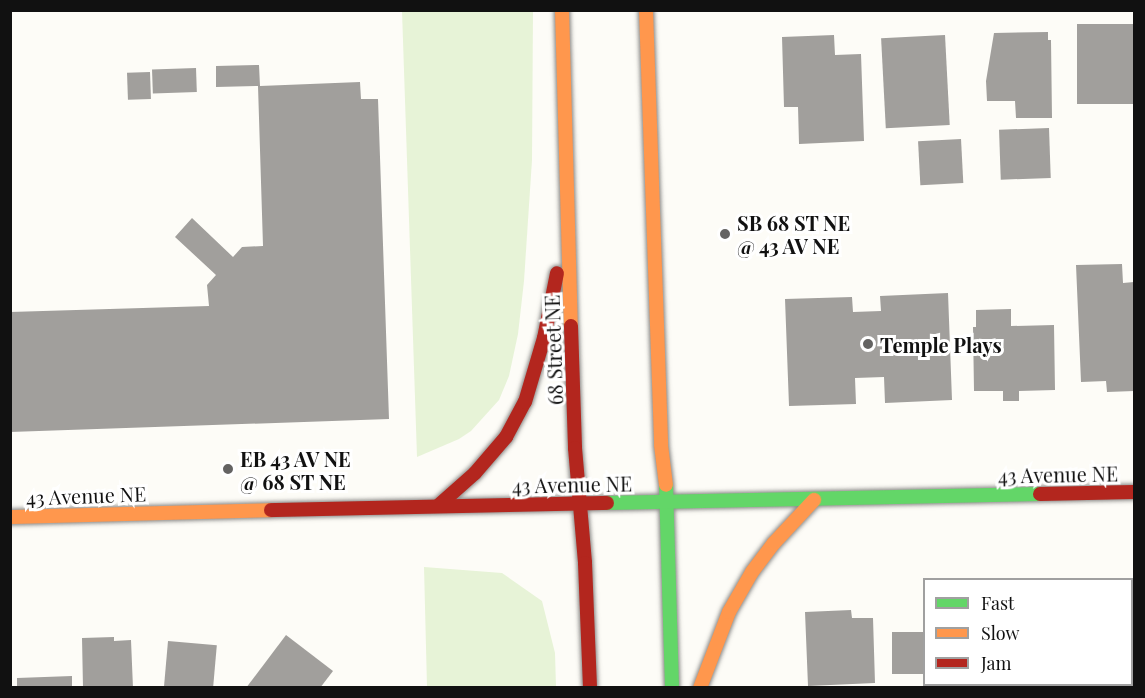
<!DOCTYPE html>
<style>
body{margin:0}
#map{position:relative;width:1145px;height:698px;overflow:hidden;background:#fdfcf7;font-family:"Playfair Display",serif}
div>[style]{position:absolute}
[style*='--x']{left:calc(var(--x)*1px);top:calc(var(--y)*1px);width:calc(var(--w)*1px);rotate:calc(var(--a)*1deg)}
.green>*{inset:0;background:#e7f3d7}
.building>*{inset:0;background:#a19f9c;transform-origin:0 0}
.roads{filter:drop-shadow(0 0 2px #8e8d8b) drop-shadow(0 0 2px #8e8d8b)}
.fast>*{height:14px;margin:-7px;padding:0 7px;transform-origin:7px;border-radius:7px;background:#63d668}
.slow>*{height:14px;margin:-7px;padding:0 7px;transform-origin:7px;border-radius:7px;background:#ff974d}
.jam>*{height:14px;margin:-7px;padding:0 7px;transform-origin:7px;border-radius:7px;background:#b3261e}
.dots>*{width:16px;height:16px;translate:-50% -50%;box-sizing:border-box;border:3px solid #fff;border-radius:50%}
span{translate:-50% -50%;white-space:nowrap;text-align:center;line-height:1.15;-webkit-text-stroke:6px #fff;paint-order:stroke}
.poi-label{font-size:20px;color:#111;font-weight:700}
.left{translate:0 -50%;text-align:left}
.street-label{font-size:20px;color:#111}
.frame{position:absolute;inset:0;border:12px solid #111;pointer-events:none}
.legend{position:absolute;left:923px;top:578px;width:210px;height:108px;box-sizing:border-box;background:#fff;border:2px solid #a0a0a0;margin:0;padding:8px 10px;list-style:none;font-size:18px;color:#111}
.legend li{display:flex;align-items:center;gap:12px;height:30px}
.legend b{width:30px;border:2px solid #a0a0a0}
</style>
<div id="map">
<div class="green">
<i style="clip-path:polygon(402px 11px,533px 11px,532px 160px,524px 281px,518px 334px,509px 376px,499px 400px,471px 431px,459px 439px,417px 457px)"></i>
<i style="clip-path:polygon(424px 567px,502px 573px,542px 601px,555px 653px,556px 687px,427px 687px)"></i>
</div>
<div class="building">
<i style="left:1134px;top:24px;width:80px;height:57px;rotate:90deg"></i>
<i style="clip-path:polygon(1048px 32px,1048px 40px,1051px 40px,1052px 118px,1016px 118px,1015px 101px,987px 101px,986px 81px,994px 33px)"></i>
<i style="clip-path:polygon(834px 35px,835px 55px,861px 54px,864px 141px,799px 144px,798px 107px,784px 107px,782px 37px)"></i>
<i style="left:945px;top:35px;width:90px;height:64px;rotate:87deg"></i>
<i style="clip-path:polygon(259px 65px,260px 86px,360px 82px,361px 99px,378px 99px,389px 419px,10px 432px,10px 312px,209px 306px,207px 285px,216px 275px,175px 237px,192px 218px,233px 257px,242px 247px,263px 246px,258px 86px,216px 87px,216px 66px)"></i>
<i style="left:196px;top:68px;width:24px;height:44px;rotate:88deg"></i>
<i style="left:150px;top:72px;width:27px;height:23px;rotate:88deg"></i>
<i style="left:1049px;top:128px;width:50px;height:50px;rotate:88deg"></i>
<i style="left:961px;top:139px;width:44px;height:43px;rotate:87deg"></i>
<i style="clip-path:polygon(1122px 264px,1123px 283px,1134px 282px,1134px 391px,1107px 392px,1106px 381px,1081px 382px,1076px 265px)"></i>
<i style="clip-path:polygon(948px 293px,952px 400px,885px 403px,884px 377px,855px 378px,856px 404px,789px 406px,785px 299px,852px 297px,853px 312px,881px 311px,880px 296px)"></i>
<i style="clip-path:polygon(1011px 309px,1011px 326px,1054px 325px,1055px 390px,1019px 391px,1019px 401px,1003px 401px,1003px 391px,974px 391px,973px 327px,976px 327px,976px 310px)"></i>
<i style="clip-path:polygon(851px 610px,852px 618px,873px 618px,875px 683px,808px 686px,805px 612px)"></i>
<i style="left:1132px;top:615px;width:2px;height:44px"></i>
<i style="left:924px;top:632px;width:42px;height:32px;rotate:90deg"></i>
<i style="clip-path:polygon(286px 635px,333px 671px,320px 688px,246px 688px)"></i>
<i style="clip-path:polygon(114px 637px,114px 641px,131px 640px,133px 688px,83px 688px,82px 638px)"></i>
<i style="left:168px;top:641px;width:49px;height:47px;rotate:5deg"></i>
<i style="clip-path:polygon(72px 676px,72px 688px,17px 688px,17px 678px)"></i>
</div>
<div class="roads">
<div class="fast">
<i style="--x:666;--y:485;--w:203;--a:88.3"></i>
<i style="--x:607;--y:503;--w:433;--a:-1.2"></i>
</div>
<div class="slow">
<i style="--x:562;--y:10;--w:316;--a:88.4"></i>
<i style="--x:646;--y:10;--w:435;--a:88"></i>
<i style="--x:661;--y:445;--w:40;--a:82.9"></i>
<i style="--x:10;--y:517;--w:261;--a:-1.5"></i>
<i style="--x:700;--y:688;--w:81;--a:-69.1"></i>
<i style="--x:729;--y:612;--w:46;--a:-60.1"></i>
<i style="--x:752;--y:572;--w:36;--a:-53"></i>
<i style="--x:774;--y:543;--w:59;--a:-47.1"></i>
</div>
<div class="jam">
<i style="--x:571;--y:326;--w:122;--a:88.1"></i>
<i style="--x:575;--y:448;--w:115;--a:85"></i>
<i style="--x:585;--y:563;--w:125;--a:87.7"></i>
<i style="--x:1040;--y:494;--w:94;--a:-1.2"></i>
<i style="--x:439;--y:505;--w:48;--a:-41.6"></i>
<i style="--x:475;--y:473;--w:48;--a:-49.3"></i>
<i style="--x:506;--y:437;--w:40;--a:-62"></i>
<i style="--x:525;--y:402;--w:67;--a:-73.5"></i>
<i style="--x:544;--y:338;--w:66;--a:-78.7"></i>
<i style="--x:271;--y:510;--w:336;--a:-1.2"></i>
</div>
</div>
<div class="dots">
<i style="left:725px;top:234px;background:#646362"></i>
<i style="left:868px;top:344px;background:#646362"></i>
<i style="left:228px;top:469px;background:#646362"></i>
</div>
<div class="poi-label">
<span class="left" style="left:737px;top:234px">SB 68 ST NE<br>@ 43 AV NE</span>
<span class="left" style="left:880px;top:344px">Temple Plays</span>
<span class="left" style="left:240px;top:470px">EB 43 AV NE<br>@ 68 ST NE</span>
</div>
<div class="street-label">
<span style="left:553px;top:350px;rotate:-92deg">68 Street NE</span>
<span style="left:1058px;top:474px;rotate:-1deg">43 Avenue NE</span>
<span style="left:572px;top:484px;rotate:-1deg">43 Avenue NE</span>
<span style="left:86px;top:495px;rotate:-2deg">43 Avenue NE</span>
</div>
<div class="frame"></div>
<ul class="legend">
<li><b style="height:8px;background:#63d668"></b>Fast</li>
<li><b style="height:8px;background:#ff974d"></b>Slow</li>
<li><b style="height:8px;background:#b3261e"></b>Jam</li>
</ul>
</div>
